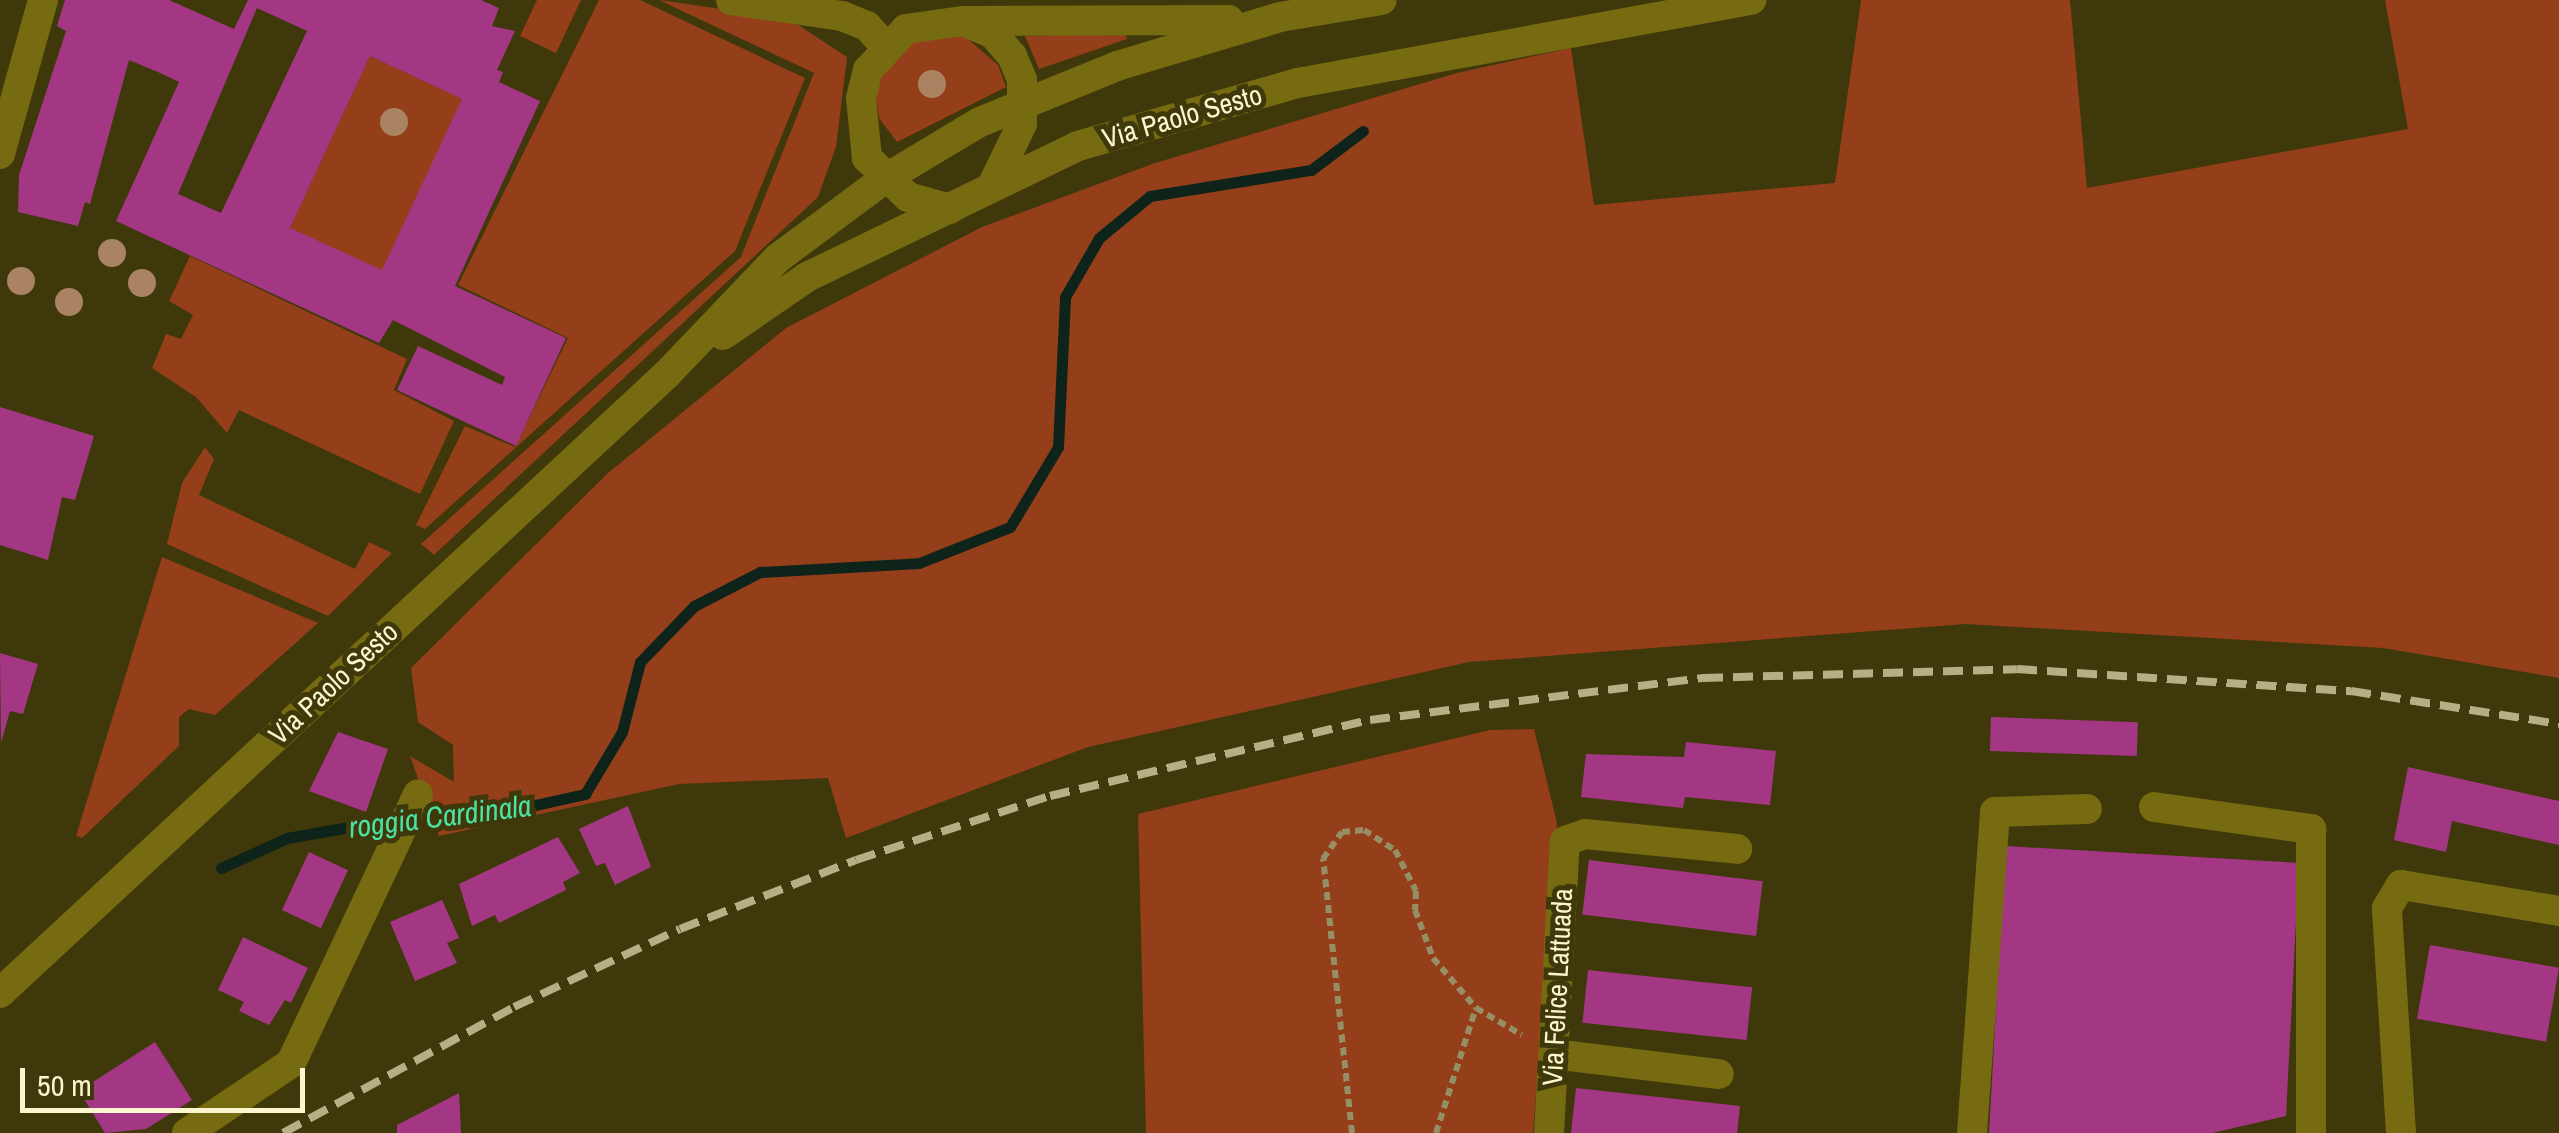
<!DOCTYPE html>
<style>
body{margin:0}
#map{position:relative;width:2559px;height:1133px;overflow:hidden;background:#3f380b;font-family:"Archivo Narrow",sans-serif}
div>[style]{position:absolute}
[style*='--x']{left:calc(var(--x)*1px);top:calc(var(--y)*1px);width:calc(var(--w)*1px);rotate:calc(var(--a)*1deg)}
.green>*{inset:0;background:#953e1a;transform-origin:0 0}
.stream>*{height:11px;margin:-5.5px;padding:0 5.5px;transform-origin:5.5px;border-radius:5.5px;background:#0e2319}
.building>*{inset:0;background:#a43784;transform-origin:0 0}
.path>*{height:6px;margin-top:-3px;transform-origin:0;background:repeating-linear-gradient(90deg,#968f65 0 8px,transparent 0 13px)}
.minor>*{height:30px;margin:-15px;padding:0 15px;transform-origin:15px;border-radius:15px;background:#766b10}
.rail>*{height:8px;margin-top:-4px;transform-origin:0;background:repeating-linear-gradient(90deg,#b5af85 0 20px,transparent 0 30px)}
.trees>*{width:28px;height:28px;margin:-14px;border-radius:50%;background:#a98362}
span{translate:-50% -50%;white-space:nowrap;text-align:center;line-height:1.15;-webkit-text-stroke:10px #3f380b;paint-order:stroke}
.street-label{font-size:28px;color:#fbf6ce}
.water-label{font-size:30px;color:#4be2a3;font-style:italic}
.scale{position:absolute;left:20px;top:1068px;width:285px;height:45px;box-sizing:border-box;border:5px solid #fbf6ce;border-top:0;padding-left:12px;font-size:30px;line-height:35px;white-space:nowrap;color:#fbf6ce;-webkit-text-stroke:8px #3f380b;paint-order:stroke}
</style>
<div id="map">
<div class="green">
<i style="clip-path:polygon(537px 0,581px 0,556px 53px,520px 36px)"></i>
<i style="clip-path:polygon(599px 0,640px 0,805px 78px,735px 251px,425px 529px,416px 525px,465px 426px,515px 447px,568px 338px,458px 285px)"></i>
<i style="clip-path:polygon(659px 0,789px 19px,847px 57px,836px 147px,818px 197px,434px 555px,421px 544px,741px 257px,814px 73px)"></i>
<i style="clip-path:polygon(1861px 0,2070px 0,2087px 188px,2408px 129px,2385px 0,2559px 0,2559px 678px,2383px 648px,1966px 624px,1469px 662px,1088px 747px,846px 838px,828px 778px,679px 784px,439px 836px,410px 756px,454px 782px,453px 745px,418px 722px,411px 668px,608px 473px,786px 328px,982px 227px,1155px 163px,1457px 73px,1571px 48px,1594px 205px,1835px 183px)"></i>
<i style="clip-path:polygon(961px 33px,998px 65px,1006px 87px,897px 142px,879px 118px,875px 88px,885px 62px,907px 40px)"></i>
<i style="clip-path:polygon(1125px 33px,1127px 39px,1039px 69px,1025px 36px)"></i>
<i style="left:370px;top:56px;width:102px;height:190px;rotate:25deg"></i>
<i style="clip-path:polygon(190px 256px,407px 359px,394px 390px,454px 421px,420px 494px,239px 410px,227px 433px,196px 397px,152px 368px,166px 334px,181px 339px,193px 315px,169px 301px)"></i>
<i style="clip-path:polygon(205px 447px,214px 459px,199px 495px,355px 569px,369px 542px,392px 553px,328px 616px,167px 544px,182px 483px)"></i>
<i style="clip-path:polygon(162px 557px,318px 623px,215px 715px,189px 709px,179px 717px,179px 746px,82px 838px,76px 836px)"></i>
<i style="clip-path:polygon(1534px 729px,1557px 823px,1533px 1133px,1146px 1133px,1138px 814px,1490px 730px)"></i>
</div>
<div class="stream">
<i style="--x:221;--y:868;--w:72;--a:-24.4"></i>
<i style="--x:287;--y:838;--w:92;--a:-10"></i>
<i style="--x:378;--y:822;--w:103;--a:-2.8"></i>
<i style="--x:481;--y:817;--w:107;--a:-12.5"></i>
<i style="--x:585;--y:794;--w:72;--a:-59.2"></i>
<i style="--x:622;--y:732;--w:72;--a:-75.6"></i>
<i style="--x:640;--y:662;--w:78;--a:-46"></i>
<i style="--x:694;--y:606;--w:74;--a:-27.3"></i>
<i style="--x:760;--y:572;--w:159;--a:-3.2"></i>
<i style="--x:919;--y:563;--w:98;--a:-21.6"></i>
<i style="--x:1010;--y:527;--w:93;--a:-59"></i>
<i style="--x:1058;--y:447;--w:150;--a:-87.3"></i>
<i style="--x:1065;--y:297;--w:68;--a:-60"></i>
<i style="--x:1099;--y:238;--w:66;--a:-39.5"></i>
<i style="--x:1150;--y:196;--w:163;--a:-9.2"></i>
<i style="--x:1311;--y:170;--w:65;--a:-36.9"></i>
</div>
<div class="building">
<i style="clip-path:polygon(evenodd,65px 0,169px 0,234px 29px,248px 0,481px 0,499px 8px,492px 26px,515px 31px,497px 70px,503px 72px,499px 82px,540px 101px,455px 286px,566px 338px,516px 446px,397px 390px,418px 346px,502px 385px,505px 377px,393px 320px,379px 343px,116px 221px,179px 82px,158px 72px,129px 60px,90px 204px,85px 202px,78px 226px,18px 212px,19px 175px,66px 31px,57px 26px,65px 0,257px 8px,307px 31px,221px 213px,178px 194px,257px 8px,65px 0,370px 56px,462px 99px,382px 270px,290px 228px,370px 56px)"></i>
<i style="clip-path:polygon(0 407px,94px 436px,75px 500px,62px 497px,48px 560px,0 545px)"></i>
<i style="clip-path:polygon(0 653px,38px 664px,23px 714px,10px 711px,1px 743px)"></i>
<i style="left:1991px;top:717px;width:147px;height:34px;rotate:2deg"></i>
<i style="clip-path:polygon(338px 732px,388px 749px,366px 812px,309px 791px)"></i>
<i style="clip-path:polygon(1686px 742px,1776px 751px,1770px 805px,1685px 797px,1683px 808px,1581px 797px,1586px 754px,1684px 757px)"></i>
<i style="clip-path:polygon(2408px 767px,2559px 801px,2559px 845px,2452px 821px,2446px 852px,2394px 840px)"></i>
<i style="clip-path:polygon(628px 806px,651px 867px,615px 885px,605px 863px,596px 866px,579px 829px)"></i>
<i style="clip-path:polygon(558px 837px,580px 873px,563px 882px,566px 890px,499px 923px,495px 915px,472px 926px,459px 884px)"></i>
<i style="clip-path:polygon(2005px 846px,2299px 863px,2286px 1116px,2212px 1133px,1989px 1133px)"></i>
<i style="left:309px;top:852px;width:43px;height:64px;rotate:25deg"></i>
<i style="left:1589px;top:860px;width:175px;height:55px;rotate:7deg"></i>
<i style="clip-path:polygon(442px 900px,459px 938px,447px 943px,457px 963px,415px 981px,390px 922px)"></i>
<i style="clip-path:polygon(243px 937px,308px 968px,291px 1003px,285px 1000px,269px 1025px,239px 1011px,244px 1002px,218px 990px)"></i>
<i style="left:2430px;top:945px;width:131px;height:75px;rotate:10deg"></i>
<i style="left:1588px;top:970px;width:165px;height:53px;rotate:6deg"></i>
<i style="clip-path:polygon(155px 1042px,192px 1100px,146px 1129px,105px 1133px,79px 1091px)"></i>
<i style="clip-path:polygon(1576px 1088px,1740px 1106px,1737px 1133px,1571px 1133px)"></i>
<i style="clip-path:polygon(459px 1093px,461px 1133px,397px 1133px,397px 1125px)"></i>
</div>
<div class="path">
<i style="--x:1352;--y:1133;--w:276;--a:-96"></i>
<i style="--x:1323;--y:859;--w:33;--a:-55"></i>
<i style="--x:1342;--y:832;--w:22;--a:-5"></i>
<i style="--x:1364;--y:830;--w:37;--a:33"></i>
<i style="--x:1395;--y:850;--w:46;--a:62.9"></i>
<i style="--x:1416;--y:891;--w:19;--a:93"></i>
<i style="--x:1415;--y:910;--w:51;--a:69.4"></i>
<i style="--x:1433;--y:958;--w:66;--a:49.3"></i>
<i style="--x:1436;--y:1133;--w:131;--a:-72.3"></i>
<i style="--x:1476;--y:1008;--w:53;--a:30.4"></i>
</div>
<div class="minor">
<i style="--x:731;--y:0;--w:112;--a:8.2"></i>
<i style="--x:842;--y:16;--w:27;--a:22"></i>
<i style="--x:867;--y:26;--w:25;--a:48"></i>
<i style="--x:970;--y:21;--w:259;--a:-0.2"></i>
<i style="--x:0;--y:154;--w:160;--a:-74.4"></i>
<i style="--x:950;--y:209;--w:44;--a:-164.1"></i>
<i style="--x:908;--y:197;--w:57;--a:-136.4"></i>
<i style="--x:867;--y:158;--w:60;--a:-95.7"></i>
<i style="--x:861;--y:98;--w:29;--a:-76"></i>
<i style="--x:868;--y:70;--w:56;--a:-47.2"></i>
<i style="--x:906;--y:29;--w:58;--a:-8"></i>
<i style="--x:963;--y:21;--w:33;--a:23"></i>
<i style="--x:993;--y:34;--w:29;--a:49"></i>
<i style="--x:1012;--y:56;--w:26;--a:67"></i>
<i style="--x:1022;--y:80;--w:44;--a:90"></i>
<i style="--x:1022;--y:124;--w:69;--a:115.8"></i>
<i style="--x:723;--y:335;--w:102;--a:-34.6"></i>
<i style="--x:807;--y:277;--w:301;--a:-25.8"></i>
<i style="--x:1078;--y:146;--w:229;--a:-16"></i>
<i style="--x:1298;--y:83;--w:461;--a:-10.4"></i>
<i style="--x:2154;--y:807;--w:159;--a:8"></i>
<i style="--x:2311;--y:829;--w:304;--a:90"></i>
<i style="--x:0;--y:993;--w:910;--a:-42.86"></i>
<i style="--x:667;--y:374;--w:161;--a:-46.3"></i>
<i style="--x:778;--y:258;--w:131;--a:-36.6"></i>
<i style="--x:883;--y:180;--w:113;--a:-30.9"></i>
<i style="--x:980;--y:122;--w:148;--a:-22.2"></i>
<i style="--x:1117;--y:66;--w:170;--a:-16.7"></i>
<i style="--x:1280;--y:17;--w:103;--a:-9.5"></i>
<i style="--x:1553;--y:1054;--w:167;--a:6.9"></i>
<i style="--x:187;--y:1133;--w:125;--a:-33.9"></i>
<i style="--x:291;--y:1063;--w:297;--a:-64.7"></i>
<i style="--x:1549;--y:1133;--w:292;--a:-86.9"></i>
<i style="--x:1565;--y:841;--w:21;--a:-19"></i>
<i style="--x:1585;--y:834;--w:153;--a:5.6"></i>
<i style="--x:1972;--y:1133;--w:322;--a:-85.9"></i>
<i style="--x:1995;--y:812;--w:92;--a:-1.9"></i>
<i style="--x:2401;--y:1133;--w:225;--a:-93.6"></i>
<i style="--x:2387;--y:908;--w:27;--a:-59"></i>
<i style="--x:2401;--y:885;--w:160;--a:9.3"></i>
</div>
<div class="rail">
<i style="--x:283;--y:1133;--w:263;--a:-28.6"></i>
<i style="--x:514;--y:1007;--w:183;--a:-25.2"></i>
<i style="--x:680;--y:929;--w:189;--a:-21.4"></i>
<i style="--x:856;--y:860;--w:204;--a:-18.3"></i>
<i style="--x:1050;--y:796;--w:329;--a:-13.4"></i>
<i style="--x:1370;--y:720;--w:336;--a:-7.2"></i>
<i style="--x:1703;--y:678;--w:314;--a:-1.6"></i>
<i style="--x:2017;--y:669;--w:335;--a:3.8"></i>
<i style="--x:2351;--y:691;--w:211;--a:9"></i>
</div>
<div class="trees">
<i style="left:932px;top:84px"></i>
<i style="left:394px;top:122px"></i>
<i style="left:112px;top:253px"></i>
<i style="left:21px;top:281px"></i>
<i style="left:142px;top:283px"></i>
<i style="left:69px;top:302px"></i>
</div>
<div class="street-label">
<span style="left:1182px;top:116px;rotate:-16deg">Via Paolo Sesto</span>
<span style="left:333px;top:683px;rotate:-43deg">Via Paolo Sesto</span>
<span style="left:1557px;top:987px;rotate:-87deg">Via Felice Lattuada</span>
</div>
<div class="water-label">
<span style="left:440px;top:816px;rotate:-7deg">roggia Cardinala</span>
</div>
<div class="scale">50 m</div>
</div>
